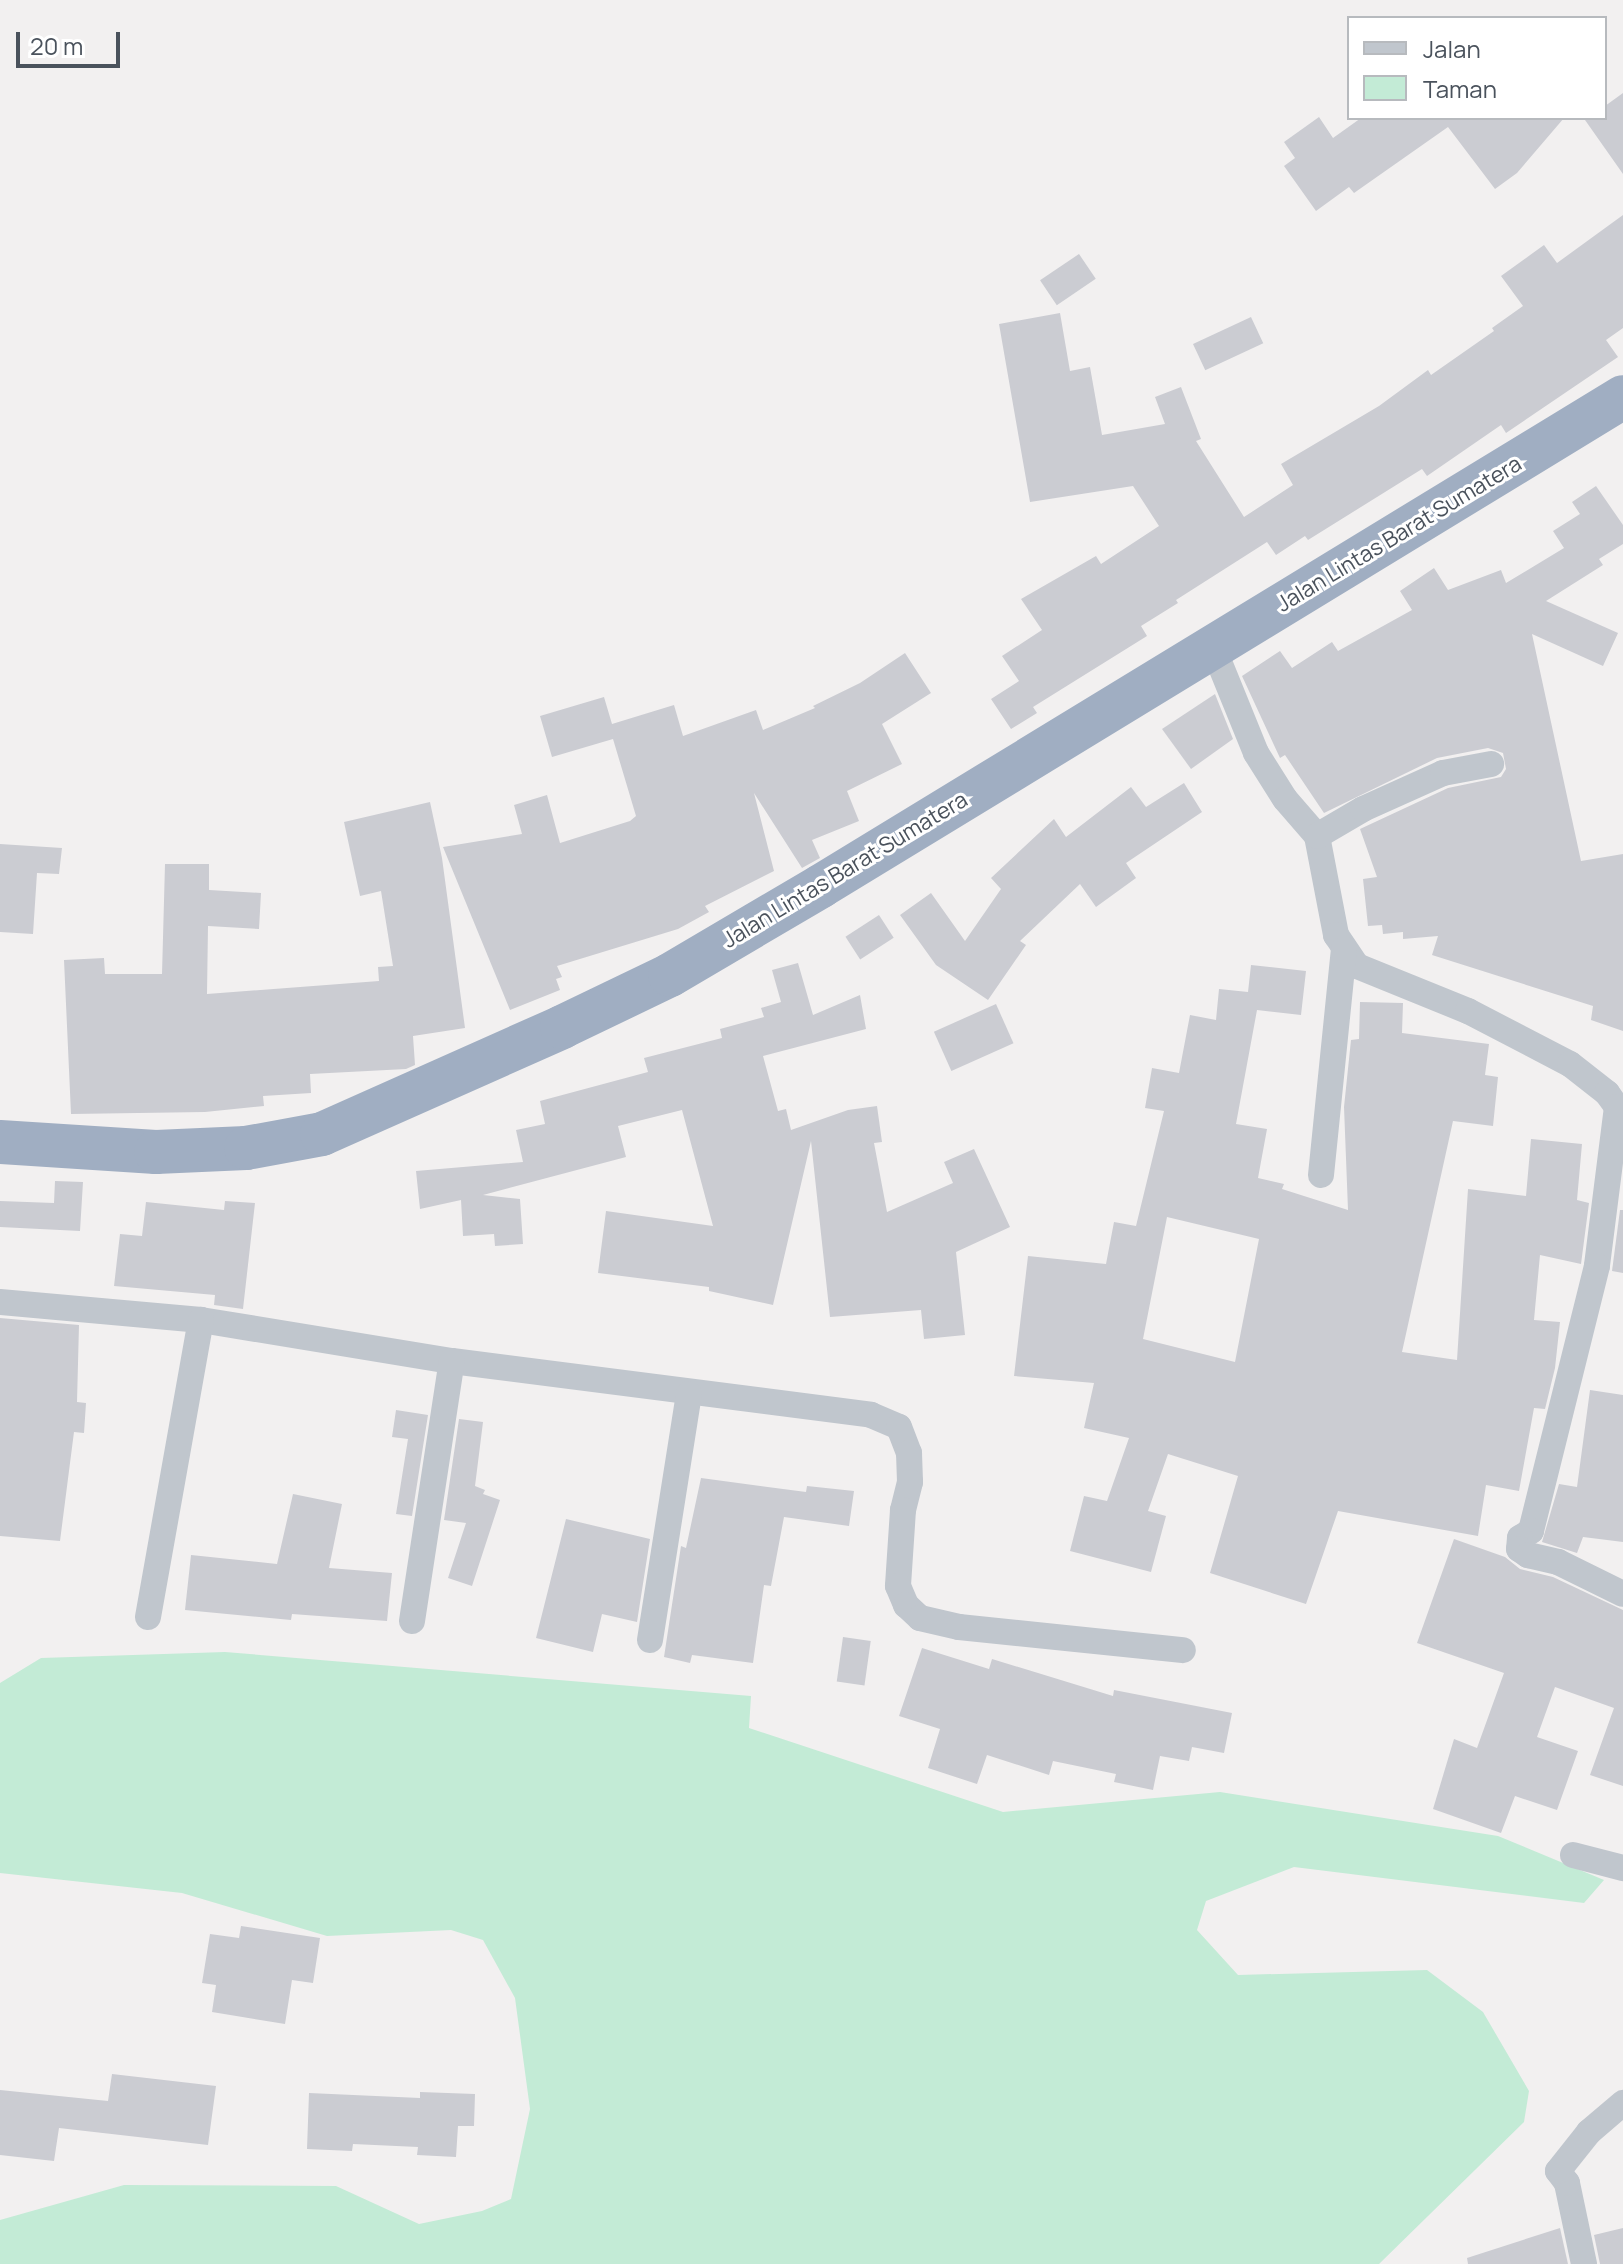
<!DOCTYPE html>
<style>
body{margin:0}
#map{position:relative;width:1623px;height:2264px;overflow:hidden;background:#f2f0f0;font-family:Manrope,sans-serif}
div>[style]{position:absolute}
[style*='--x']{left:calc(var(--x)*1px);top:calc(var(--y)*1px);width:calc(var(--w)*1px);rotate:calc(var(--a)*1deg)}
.green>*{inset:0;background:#c3ebd6}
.building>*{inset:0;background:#cbccd2;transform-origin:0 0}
.minor>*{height:26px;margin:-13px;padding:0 13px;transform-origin:13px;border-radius:13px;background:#c0c6cd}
.trunk>*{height:44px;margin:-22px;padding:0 22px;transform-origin:22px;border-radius:22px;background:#a0aec2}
span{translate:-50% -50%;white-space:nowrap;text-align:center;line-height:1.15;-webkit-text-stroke:6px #fff;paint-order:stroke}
.street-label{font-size:22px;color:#4a525c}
.legend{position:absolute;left:1347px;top:16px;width:260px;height:104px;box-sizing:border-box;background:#fff;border:2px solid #b7babe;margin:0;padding:10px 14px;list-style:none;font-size:24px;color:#4a525c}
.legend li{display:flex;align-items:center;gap:16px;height:40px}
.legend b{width:40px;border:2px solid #b7babe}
.scale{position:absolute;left:16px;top:32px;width:104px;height:36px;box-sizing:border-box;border:4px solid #4a525c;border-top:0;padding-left:10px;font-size:24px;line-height:28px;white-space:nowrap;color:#4a525c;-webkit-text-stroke:6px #fff;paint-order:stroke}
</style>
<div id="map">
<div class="green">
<i style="clip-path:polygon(225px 1652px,751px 1696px,749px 1728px,1003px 1812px,1220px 1792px,1498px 1836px,1604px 1880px,1584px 1903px,1294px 1867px,1206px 1901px,1197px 1930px,1238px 1975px,1427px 1970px,1483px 2012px,1529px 2091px,1524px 2122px,1379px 2264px,0 2264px,0 2220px,124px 2185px,336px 2186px,419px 2224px,482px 2211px,511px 2199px,530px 2109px,515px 1998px,483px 1940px,451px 1930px,327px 1936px,182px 1893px,0 1873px,0 1683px,41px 1658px)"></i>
</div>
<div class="building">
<i style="clip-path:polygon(1623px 93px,1623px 174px,1585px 120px,1605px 118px,1605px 106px)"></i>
<i style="clip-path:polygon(1319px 117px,1333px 138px,1361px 118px,1564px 118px,1517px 173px,1495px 189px,1448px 127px,1354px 193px,1349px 187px,1316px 211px,1284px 166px,1295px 158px,1284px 142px)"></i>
<i style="clip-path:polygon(1623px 215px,1623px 328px,1606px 340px,1618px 357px,1506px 433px,1501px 425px,1427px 476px,1422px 469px,1308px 540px,1305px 536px,1276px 555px,1267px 542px,1176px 600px,1178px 603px,1141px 626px,1147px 636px,1033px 707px,1037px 713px,1011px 729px,991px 699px,1019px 681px,1002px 656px,1042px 630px,1021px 599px,1096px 556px,1101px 564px,1159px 526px,1133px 486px,1030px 502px,999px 324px,1060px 313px,1070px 371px,1090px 367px,1102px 435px,1165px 424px,1155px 397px,1181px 387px,1201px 439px,1196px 441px,1244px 517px,1293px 485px,1281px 464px,1379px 406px,1428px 370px,1431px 375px,1494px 331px,1492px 328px,1523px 306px,1501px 276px,1544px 245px,1557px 263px)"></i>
<i style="left:1079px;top:254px;width:30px;height:47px;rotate:56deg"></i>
<i style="left:1251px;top:317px;width:29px;height:64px;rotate:65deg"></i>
<i style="clip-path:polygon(1596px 486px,1623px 525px,1623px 544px,1599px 559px,1603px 565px,1546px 601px,1618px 633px,1603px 666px,1532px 634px,1581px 861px,1623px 854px,1623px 1031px,1591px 1020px,1593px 1006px,1432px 955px,1438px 936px,1403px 939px,1403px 932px,1383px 934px,1382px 925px,1368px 926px,1363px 879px,1377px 877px,1360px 829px,1448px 788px,1501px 777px,1506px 769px,1503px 753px,1488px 748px,1437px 758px,1324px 813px,1285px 755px,1280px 758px,1242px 676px,1280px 651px,1292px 668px,1332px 642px,1338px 651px,1412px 610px,1400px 591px,1434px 568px,1448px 590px,1501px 570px,1506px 583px,1564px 548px,1553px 531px,1580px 514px,1572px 502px)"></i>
<i style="clip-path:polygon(905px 653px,931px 693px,882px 724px,902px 764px,847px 791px,859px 821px,812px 840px,820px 858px,802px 868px,754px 793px,774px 871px,705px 906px,709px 912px,678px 929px,557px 966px,562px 977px,556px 979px,560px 990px,510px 1010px,443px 847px,522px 834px,514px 805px,547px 795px,560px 843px,630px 821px,636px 816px,613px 739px,552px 757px,540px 716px,604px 697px,612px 724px,674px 705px,683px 736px,756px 710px,763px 730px,815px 708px,813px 706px,860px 683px)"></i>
<i style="clip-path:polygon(1215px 694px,1233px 739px,1191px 769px,1162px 729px)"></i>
<i style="clip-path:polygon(1184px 783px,1202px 812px,1126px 863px,1136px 878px,1096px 907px,1080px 884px,1020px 941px,1026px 945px,988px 1000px,936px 965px,900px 915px,931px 893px,965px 941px,1001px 889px,991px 878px,1054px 819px,1066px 837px,1131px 787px,1146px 807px)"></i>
<i style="clip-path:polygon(430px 802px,442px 858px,465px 1028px,413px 1036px,415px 1065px,406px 1069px,310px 1074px,311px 1093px,263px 1096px,264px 1106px,205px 1112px,71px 1114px,64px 960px,104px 958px,105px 974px,162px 974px,165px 864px,209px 864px,209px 890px,261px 893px,259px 929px,208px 926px,207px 994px,379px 981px,378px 967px,393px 966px,381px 891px,360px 896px,344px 822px)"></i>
<i style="clip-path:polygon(0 844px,62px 848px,59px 874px,37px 873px,33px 934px,0 932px)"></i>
<i style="left:879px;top:915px;width:27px;height:40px;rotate:57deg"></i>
<i style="clip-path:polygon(798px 963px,813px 1015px,860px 995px,866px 1029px,763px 1056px,778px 1111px,786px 1109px,791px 1130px,848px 1110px,877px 1106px,882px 1142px,874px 1143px,887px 1212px,953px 1183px,944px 1162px,974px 1149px,1010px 1227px,956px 1252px,965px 1335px,924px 1339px,921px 1310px,830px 1317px,811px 1141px,773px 1305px,709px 1291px,709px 1287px,598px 1273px,606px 1211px,713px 1226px,682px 1110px,618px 1126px,626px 1157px,483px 1195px,520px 1199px,523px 1244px,495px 1246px,494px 1234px,463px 1236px,461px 1200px,420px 1209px,416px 1171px,523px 1162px,516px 1130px,545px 1124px,540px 1101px,648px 1072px,644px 1058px,722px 1038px,720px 1029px,764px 1017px,761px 1008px,781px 1002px,772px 970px)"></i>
<i style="clip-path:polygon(evenodd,1251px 965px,1306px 971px,1301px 1015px,1257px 1010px,1236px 1124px,1267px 1129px,1258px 1178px,1284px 1184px,1282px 1189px,1348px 1210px,1344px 1107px,1351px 1040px,1359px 1039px,1360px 1002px,1403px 1003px,1402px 1033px,1489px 1044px,1485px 1075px,1498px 1077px,1493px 1126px,1453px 1121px,1402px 1352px,1457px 1360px,1468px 1189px,1526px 1196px,1531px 1139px,1582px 1144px,1577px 1200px,1589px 1203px,1581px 1264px,1540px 1255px,1534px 1320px,1560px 1322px,1555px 1368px,1545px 1409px,1534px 1408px,1519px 1491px,1486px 1485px,1478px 1536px,1338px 1511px,1306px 1604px,1210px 1573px,1238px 1476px,1168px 1454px,1148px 1511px,1166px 1516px,1151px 1572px,1070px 1551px,1084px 1496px,1107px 1501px,1129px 1438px,1084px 1428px,1094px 1383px,1014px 1376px,1028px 1256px,1106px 1264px,1114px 1222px,1136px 1226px,1164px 1111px,1145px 1108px,1152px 1068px,1179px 1073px,1190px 1015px,1216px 1020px,1219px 989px,1248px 992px,1251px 965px,1167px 1217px,1259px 1239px,1235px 1362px,1143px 1339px,1167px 1217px)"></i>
<i style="left:996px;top:1004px;width:43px;height:68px;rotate:66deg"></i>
<i style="clip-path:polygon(55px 1181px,83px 1182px,80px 1231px,0 1227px,0 1201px,54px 1203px)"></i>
<i style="clip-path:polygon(225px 1201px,255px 1203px,243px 1309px,214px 1305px,215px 1295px,114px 1286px,120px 1234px,142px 1236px,146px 1202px,224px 1210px)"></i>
<i style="clip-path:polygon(1620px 1210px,1623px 1210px,1623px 1273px,1612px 1271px)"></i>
<i style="clip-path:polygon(0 1318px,79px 1325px,77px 1402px,86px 1403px,84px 1433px,74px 1432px,60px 1541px,0 1536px)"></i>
<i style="clip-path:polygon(1590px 1390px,1623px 1395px,1623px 1542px,1583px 1537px,1577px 1553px,1542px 1542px,1559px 1484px,1577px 1487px)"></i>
<i style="clip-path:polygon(396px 1410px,428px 1415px,412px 1516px,396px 1514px,408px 1439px,392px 1437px)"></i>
<i style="clip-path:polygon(459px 1419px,483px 1422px,475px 1486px,485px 1490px,483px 1494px,500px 1500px,472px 1586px,448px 1578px,466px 1523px,444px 1520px)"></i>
<i style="clip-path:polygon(701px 1478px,806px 1492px,807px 1486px,854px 1491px,849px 1526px,784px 1517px,771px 1586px,764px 1585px,753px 1663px,692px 1655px,690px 1663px,664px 1657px,681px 1546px,686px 1548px)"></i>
<i style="clip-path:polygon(293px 1494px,342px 1504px,329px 1568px,392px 1573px,387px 1621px,292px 1614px,291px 1620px,185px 1610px,191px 1555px,277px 1564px)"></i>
<i style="clip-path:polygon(566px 1519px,650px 1539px,637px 1622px,602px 1614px,593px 1652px,536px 1638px)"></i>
<i style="clip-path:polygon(1454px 1539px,1505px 1557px,1520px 1569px,1553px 1577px,1623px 1610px,1623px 1786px,1590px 1775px,1614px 1708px,1555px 1687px,1537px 1737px,1578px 1751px,1557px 1810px,1515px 1796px,1501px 1833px,1433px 1809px,1454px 1739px,1477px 1748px,1504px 1673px,1417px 1643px)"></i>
<i style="left:843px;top:1637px;width:28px;height:45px;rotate:8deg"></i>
<i style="clip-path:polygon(922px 1648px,989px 1669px,992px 1659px,1113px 1696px,1114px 1690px,1232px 1713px,1224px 1753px,1192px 1747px,1189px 1761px,1160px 1756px,1153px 1790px,1114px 1782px,1116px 1774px,1053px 1761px,1049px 1775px,987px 1755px,977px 1784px,928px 1768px,940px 1729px,899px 1716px)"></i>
<i style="clip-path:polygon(241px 1926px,320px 1938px,313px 1983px,292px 1980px,285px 2024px,212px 2012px,216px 1985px,202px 1983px,210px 1934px,239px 1938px)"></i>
<i style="clip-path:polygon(112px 2074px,216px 2086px,208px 2145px,59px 2128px,54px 2161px,0 2155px,0 2090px,108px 2101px)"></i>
<i style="clip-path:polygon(420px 2092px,475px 2094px,474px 2126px,458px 2126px,456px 2157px,417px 2155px,418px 2147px,353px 2144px,352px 2151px,307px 2149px,309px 2093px,420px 2098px)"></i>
<i style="clip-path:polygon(1560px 2228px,1568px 2264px,1468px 2264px,1467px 2258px)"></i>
<i style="clip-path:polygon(1623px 2228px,1623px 2264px,1600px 2264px,1594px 2235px)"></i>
</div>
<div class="minor">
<i style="--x:1213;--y:647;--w:114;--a:67.9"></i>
<i style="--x:1256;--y:753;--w:54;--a:57.8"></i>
<i style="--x:1285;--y:799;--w:49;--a:49.1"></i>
<i style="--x:1317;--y:836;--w:101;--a:79.1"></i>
<i style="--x:1336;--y:935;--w:37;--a:56"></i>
<i style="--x:1357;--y:966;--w:120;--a:22.1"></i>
<i style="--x:1468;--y:1011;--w:115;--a:27.5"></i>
<i style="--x:1570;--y:1064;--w:47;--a:38.1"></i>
<i style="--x:1607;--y:1093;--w:17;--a:54"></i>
<i style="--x:1617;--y:1107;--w:160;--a:97.2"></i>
<i style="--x:1597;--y:1266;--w:273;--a:104"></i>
<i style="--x:1531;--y:1531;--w:13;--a:148"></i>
<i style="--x:1520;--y:1538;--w:11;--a:95"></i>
<i style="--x:1519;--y:1549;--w:11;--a:34"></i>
<i style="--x:1528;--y:1555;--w:31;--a:13"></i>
<i style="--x:1558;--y:1562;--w:72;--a:26.2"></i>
<i style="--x:1317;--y:836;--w:53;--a:-30.4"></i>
<i style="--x:1363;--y:809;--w:88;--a:-24.2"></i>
<i style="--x:1443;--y:773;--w:49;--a:-10.6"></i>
<i style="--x:1321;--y:1175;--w:227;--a:-84.2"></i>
<i style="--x:0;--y:1302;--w:202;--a:5.1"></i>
<i style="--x:201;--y:1320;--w:254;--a:9.3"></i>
<i style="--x:452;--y:1361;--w:422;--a:7.3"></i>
<i style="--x:871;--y:1415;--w:30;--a:23"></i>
<i style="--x:899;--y:1427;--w:28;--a:69"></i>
<i style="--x:909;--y:1453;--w:29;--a:88"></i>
<i style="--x:910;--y:1482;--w:29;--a:104"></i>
<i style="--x:903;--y:1510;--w:76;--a:93.8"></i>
<i style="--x:898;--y:1586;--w:21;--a:67"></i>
<i style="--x:906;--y:1605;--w:19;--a:43"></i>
<i style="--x:920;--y:1618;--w:40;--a:13"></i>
<i style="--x:959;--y:1627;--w:225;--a:5.9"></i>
<i style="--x:148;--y:1617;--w:302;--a:-79.9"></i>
<i style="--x:412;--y:1621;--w:263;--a:-81.3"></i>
<i style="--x:650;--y:1640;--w:249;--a:-81"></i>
<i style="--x:1573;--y:1855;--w:52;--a:14.6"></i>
<i style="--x:1584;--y:2264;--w:83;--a:-101.9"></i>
<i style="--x:1567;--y:2183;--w:15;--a:-127"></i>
<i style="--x:1558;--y:2171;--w:50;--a:-51.5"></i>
<i style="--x:1589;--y:2132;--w:45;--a:-40.5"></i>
</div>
<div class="trunk">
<i style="--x:0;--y:1142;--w:156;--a:3.7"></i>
<i style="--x:156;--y:1152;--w:90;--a:-2.5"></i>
<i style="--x:246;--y:1148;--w:77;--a:-10.4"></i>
<i style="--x:322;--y:1134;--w:263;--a:-24"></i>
<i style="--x:562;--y:1027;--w:120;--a:-25.7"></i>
<i style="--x:670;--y:975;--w:175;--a:-30.5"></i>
<i style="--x:821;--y:886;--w:939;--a:-31.37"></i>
</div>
<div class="street-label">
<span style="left:1399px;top:534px;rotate:-31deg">Jalan Lintas Barat Sumatera</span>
<span style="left:845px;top:870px;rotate:-31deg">Jalan Lintas Barat Sumatera</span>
</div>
<ul class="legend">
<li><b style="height:10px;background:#c0c6cd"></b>Jalan</li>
<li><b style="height:22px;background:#c3ebd6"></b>Taman</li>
</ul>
<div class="scale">20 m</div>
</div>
